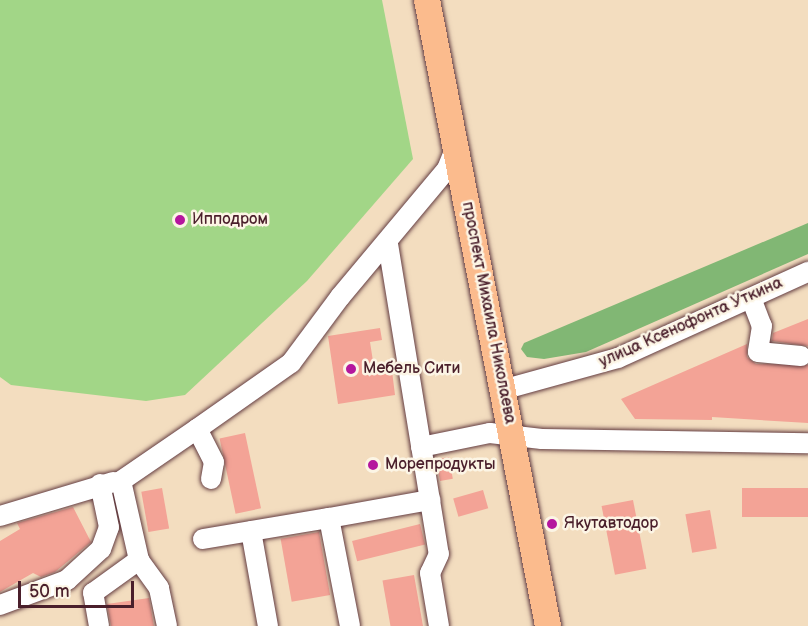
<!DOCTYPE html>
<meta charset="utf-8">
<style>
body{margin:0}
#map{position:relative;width:808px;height:626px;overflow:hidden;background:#f3ddbf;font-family:"Balsamiq Sans",sans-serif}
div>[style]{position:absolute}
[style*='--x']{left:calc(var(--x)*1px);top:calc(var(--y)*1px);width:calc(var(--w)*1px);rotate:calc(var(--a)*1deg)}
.green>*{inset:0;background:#a2d687}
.forest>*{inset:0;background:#81b774}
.building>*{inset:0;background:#f3a396;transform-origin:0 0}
.roads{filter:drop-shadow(0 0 2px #633c41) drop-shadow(0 0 2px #633c41)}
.minor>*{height:20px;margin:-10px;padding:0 10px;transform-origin:10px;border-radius:10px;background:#fff}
.major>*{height:26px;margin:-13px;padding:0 13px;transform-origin:13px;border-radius:13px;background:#fbbb8d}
.dots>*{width:16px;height:16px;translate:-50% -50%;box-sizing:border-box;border:3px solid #fcf5e5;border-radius:50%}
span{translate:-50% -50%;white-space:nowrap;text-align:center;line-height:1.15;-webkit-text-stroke:5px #fcf5e5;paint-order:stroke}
.poi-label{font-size:16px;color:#4a1f2b}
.left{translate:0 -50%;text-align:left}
.street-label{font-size:16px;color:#4a1f2b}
.scale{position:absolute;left:18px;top:581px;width:116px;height:27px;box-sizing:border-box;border:3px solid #4a1f2b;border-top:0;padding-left:8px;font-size:18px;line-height:21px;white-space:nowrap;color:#4a1f2b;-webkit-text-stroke:4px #fcf5e5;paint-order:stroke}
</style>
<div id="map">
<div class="green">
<i style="clip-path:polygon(0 0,382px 0,413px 159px,307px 281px,185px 395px,146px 401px,11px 385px,0 377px)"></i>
</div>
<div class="forest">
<i style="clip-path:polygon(808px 223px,808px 254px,586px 352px,544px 359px,527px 357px,521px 349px,524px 343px)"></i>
</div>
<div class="building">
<i style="clip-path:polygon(808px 319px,808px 346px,772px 341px,773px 333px)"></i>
<i style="clip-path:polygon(380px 328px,382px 340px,370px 342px,375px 374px,392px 371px,395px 395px,338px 404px,328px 336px)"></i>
<i style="clip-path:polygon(747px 344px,747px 357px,756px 364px,808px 365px,808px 423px,712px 417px,712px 420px,635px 419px,621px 399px)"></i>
<i style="left:245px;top:433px;width:77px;height:26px;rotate:78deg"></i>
<i style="left:449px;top:457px;width:22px;height:13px;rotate:80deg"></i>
<i style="left:162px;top:488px;width:41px;height:21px;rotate:80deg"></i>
<i style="left:808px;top:488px;width:29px;height:66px;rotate:90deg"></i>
<i style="left:483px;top:490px;width:19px;height:31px;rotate:74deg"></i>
<i style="left:633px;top:500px;width:70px;height:32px;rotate:79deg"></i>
<i style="clip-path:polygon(73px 507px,91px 542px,55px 572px,41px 577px,33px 573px,0 592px,0 541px,20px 529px,17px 523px)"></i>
<i style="left:710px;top:510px;width:39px;height:25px;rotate:80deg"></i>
<i style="left:420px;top:524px;width:21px;height:70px;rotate:76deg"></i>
<i style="left:319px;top:532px;width:64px;height:39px;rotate:80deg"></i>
<i style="left:414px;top:575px;width:52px;height:32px;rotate:80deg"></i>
<i style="clip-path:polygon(149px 598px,154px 626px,111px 626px,107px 604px)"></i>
</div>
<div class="roads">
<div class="minor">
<i style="--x:388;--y:244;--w:314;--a:80.7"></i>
<i style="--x:439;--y:554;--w:21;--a:115"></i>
<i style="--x:430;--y:573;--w:54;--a:80.4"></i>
<i style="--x:751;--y:298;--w:30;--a:69"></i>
<i style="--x:762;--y:326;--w:26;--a:99"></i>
<i style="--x:758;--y:352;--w:43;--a:5.3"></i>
<i style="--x:502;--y:390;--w:120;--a:-15.4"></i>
<i style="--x:618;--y:358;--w:209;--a:-24.4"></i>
<i style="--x:421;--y:447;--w:70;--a:-11.5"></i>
<i style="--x:490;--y:433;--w:52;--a:6.6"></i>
<i style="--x:542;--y:439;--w:266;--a:0.9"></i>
<i style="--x:211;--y:479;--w:17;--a:-80"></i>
<i style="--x:214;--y:462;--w:37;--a:-117"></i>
<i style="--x:197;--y:429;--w:115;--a:-35.1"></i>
<i style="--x:291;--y:363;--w:82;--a:-53.4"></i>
<i style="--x:340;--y:297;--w:167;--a:-50.1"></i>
<i style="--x:447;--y:169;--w:24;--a:-68"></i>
<i style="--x:0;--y:516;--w:118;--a:-16.7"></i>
<i style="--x:329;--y:518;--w:103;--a:-10.1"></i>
<i style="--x:251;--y:531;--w:97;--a:79.9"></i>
<i style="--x:203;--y:539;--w:128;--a:-9.5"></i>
<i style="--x:329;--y:518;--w:110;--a:79"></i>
<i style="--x:0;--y:605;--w:72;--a:-20.5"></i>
<i style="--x:67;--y:580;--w:46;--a:-42.4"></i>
<i style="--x:101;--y:549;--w:23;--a:-70"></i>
<i style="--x:109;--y:527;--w:44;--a:-101.8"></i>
<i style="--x:99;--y:626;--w:34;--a:-100"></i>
<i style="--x:93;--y:593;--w:57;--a:-35.7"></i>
<i style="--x:167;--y:626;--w:39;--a:-102"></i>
<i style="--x:159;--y:588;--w:34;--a:-126"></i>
<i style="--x:139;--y:560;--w:81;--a:-102.8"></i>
<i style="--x:121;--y:481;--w:92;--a:-34.4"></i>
</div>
<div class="major">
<i style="--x:427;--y:0;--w:638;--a:79.06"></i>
</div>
</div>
<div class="dots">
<i style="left:180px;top:220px;background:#b5179e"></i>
<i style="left:351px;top:369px;background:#b5179e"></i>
<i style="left:373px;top:465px;background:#b5179e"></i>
<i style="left:552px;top:524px;background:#b5179e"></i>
</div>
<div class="poi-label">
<span class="left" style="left:192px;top:220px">Ипподром</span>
<span class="left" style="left:363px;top:369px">Мебель Сити</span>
<span class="left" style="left:385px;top:465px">Морепродукты</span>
<span class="left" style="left:564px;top:524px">Якутавтодор</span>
</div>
<div class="street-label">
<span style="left:488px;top:313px;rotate:79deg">проспект Михаила Николаева</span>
<span style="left:691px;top:323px;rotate:-24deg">улица Ксенофонта Уткина</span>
</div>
<div class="scale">50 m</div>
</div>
